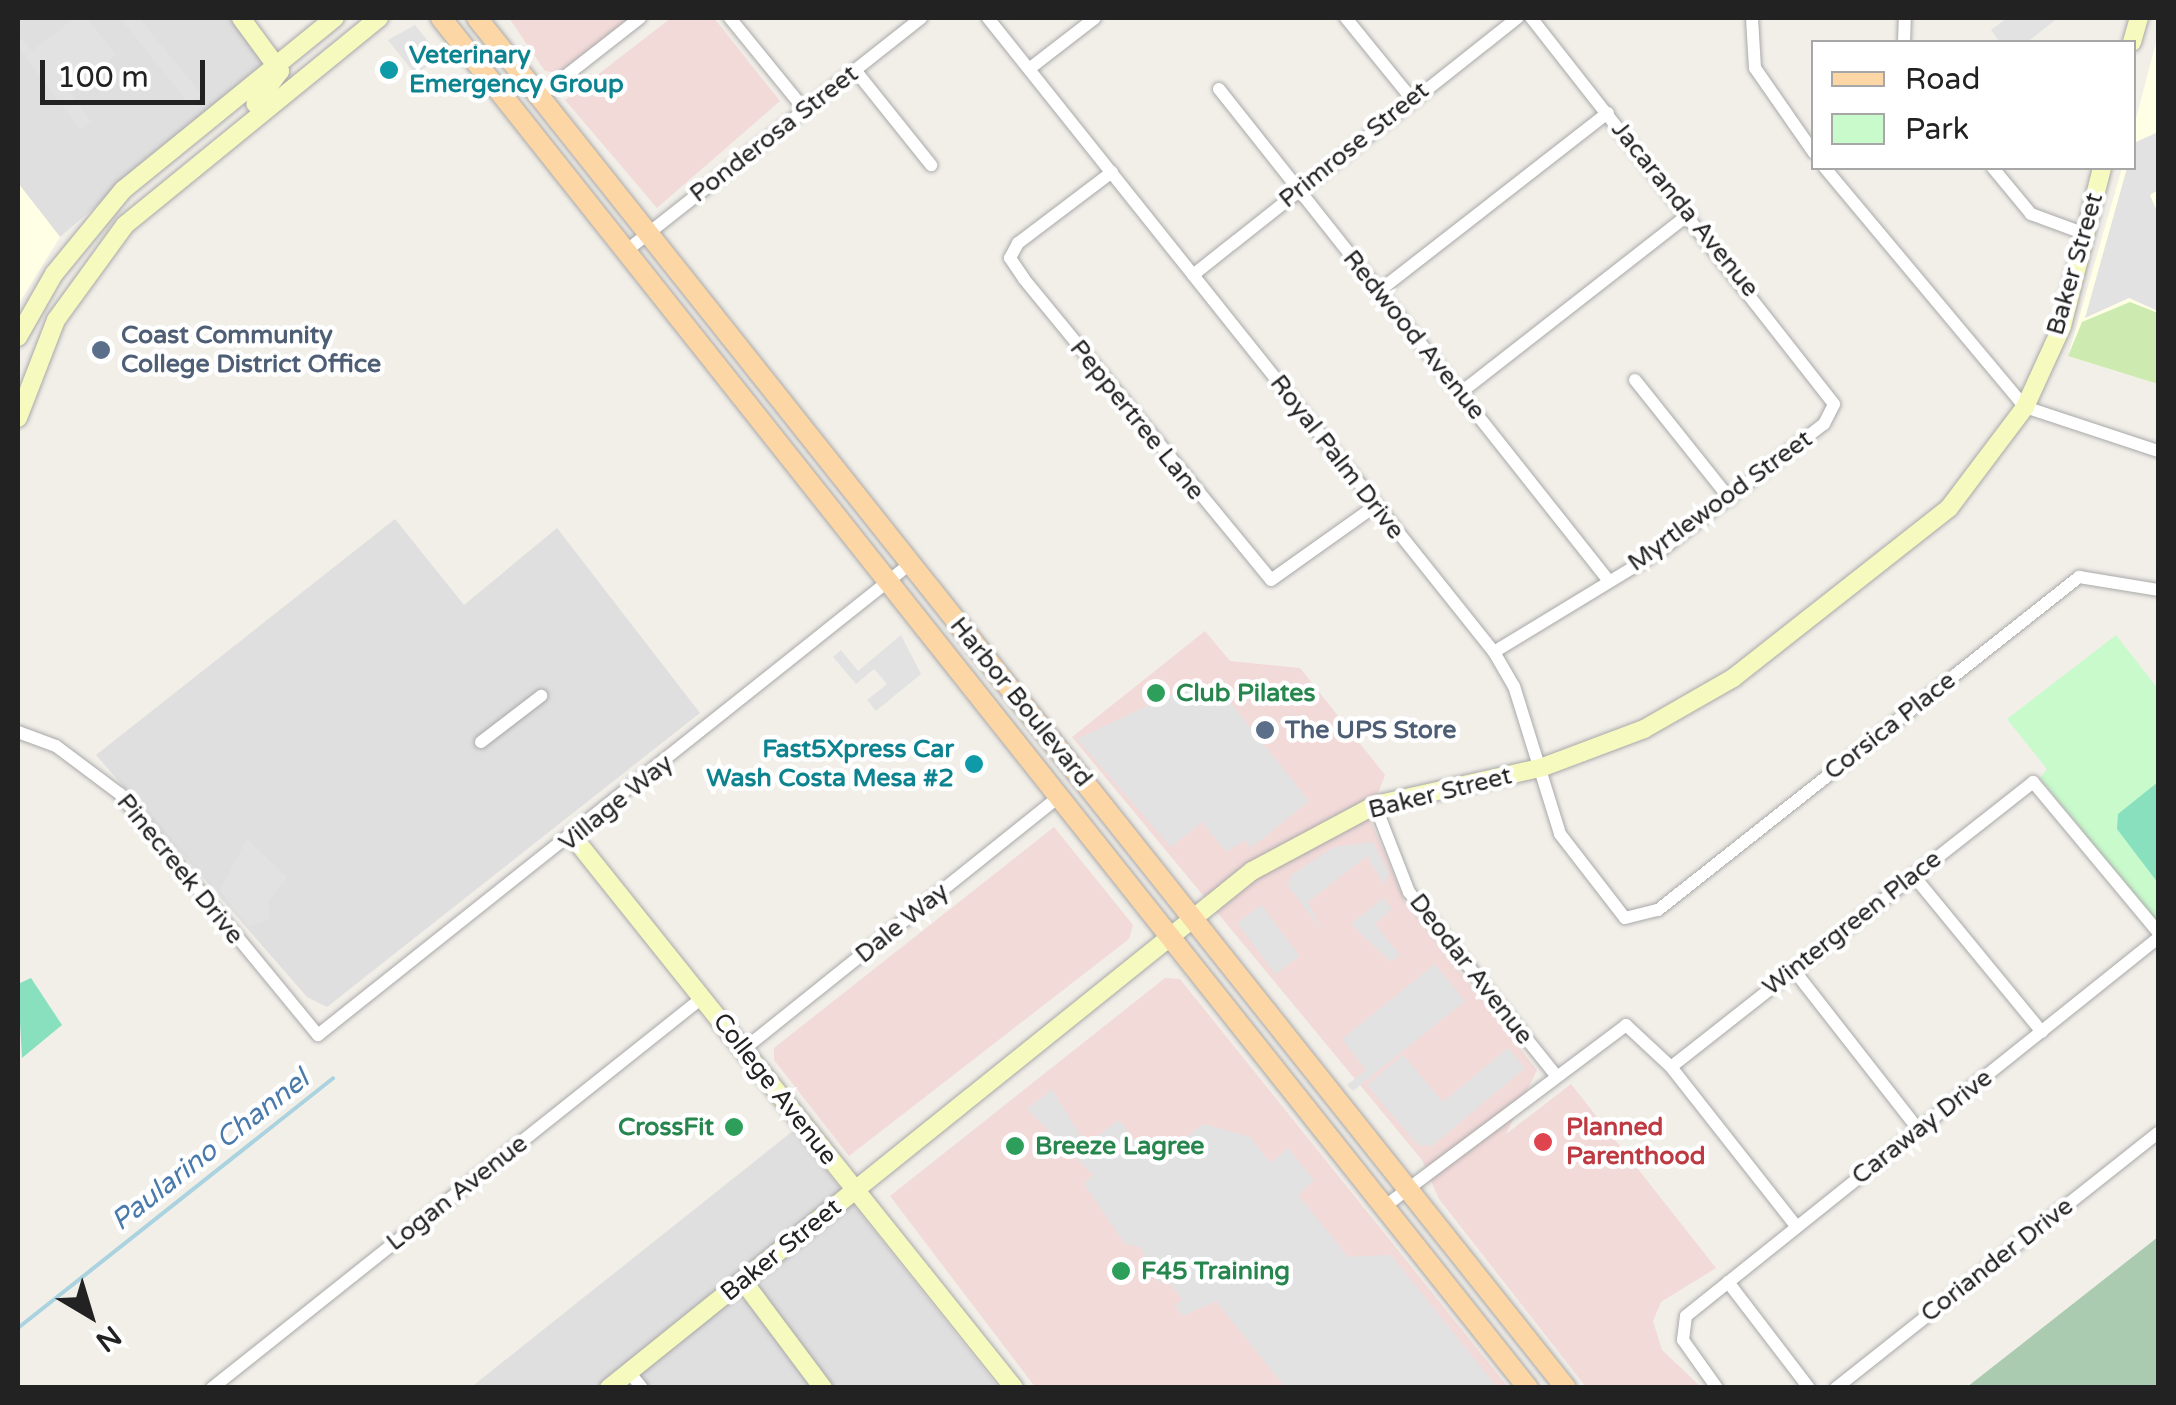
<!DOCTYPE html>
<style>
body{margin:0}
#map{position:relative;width:2176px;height:1405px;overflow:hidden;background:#f2efe9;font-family:"Varela Round",sans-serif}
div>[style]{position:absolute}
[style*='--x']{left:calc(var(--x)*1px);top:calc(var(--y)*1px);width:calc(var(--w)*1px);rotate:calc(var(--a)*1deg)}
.residential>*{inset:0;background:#e0dfdf}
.commercial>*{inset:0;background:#f2dad9}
.education>*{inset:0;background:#ffffe5}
.grass>*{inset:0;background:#cdebb0}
.cemetery>*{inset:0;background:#aacbaf}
.park>*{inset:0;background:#c8facc}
.pitch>*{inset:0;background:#88e0be}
.parking>*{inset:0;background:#e2e2e2;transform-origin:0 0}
.stream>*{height:4px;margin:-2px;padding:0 2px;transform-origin:2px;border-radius:2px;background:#aad3df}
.roads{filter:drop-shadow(0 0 2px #a9a9a9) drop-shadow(0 0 2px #a9a9a9)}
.street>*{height:12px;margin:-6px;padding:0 6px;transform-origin:6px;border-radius:6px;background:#fff}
.secondary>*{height:18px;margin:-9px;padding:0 9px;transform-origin:9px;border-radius:9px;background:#f7fabf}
.primary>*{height:20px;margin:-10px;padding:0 10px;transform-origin:10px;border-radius:10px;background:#fcd6a4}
.dots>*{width:28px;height:28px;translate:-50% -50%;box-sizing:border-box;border:5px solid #fff;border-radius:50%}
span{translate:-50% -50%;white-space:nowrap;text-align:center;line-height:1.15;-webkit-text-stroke:9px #fff;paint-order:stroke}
.culture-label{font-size:25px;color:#0d838f;font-weight:700}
.left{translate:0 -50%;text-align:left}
.right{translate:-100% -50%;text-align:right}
.street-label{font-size:25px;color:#222}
.service-label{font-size:25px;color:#4e5e75;font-weight:700}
.leisure-label{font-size:25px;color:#27864d;font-weight:700}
.health-label{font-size:25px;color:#be3a42;font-weight:700}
.water-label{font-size:28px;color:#4a7aab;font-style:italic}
.frame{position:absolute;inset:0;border:20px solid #222;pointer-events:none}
.legend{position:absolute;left:1811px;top:40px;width:325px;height:130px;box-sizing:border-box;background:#fff;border:2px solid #a7a7a7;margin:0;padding:12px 18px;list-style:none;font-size:30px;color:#222}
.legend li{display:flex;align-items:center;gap:20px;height:50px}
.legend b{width:50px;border:2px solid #a7a7a7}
.north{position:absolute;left:40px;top:1265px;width:100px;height:100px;-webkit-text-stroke:8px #fff;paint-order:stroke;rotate:142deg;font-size:28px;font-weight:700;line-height:40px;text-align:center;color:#222}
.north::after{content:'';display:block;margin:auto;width:35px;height:45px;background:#222;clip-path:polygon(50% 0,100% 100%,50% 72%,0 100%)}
.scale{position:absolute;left:40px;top:60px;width:165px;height:45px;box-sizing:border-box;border:5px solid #222;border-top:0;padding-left:12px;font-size:30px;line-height:35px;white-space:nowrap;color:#222;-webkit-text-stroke:8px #fff;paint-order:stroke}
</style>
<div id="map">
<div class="residential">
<i style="clip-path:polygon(18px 18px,229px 18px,264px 62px,60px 237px,18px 183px)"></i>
<i style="clip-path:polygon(395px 519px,464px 605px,557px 528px,700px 713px,327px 1007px,307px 997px,96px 755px)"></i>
<i style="clip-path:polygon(794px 1130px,998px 1387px,470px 1388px)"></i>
</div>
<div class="commercial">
<i style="clip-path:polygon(509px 18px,632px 18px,558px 73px,545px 71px)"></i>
<i style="clip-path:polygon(671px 18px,714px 18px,780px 101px,657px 208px,565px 100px)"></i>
<i style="clip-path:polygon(1205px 631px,1230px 661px,1300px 668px,1385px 775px,1369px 817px,1405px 902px,1537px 1070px,1506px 1134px,1571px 1084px,1716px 1268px,1661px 1302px,1653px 1321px,1662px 1350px,1701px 1387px,1586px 1387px,1439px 1199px,1422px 1160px,1072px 737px)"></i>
<i style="clip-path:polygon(1054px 827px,1133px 925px,1129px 939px,849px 1156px,774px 1060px,774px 1048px)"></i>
<i style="clip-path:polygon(1165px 978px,1180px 979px,1508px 1387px,1035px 1387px,890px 1196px)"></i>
</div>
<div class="education">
<i style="clip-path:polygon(2158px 35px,2158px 384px,2068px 356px,2122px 168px,2134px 168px,2134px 126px)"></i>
<i style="clip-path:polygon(18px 183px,60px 237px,18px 305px)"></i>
</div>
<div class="grass">
<i style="clip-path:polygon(2130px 302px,2158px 313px,2158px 384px,2068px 356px,2082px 322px)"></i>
</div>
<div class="cemetery">
<i style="clip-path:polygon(2158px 1237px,2158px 1387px,1967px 1387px)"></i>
</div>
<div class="park">
<i style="clip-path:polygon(2116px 635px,2158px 689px,2158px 925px,2040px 778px,2047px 769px,2007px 719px)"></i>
</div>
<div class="pitch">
<i style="clip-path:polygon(2158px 782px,2158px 883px,2117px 829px,2118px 814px)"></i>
<i style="clip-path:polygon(31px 978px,62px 1025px,22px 1058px,18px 984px)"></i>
</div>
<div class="parking">
<i style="clip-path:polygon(75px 18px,87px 18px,116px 55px,69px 91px,91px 121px,81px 130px,18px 47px,18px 34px,32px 51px)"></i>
<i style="clip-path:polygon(120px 18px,139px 18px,202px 95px,190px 105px)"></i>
<i style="clip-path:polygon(2007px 18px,2058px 18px,2027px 42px,2000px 42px,1991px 30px)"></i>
<i style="clip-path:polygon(415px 25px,441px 58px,415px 74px,388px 40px)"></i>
<i style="clip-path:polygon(2158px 132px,2158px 190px,2150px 195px,2158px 214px,2158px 311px,2129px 298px,2085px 318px,2134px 143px)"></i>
<i style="clip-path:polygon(901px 635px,921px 674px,876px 711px,867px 700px,887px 684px,874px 669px,856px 684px,833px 657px,841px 650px,858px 671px)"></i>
<i style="clip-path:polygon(1187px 687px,1199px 702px,1218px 687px,1309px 801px,1251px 848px,1245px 840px,1226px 852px,1202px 822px,1171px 847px,1077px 739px)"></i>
<i style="clip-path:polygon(247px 839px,287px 877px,268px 901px,270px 918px,249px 927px,220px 890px)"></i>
<i style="clip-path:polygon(1373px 842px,1389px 873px,1384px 885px,1367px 856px,1308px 902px,1322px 930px,1288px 886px,1291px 875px,1334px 847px)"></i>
<i style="clip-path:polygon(1383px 898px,1392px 909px,1375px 924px,1400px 955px,1391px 962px,1351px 924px)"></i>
<i style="left:1261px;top:905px;width:64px;height:30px;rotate:53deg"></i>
<i style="clip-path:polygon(1435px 964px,1465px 1001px,1353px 1091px,1347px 1085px,1366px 1070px,1342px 1039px)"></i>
<i style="clip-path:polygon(1508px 1048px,1525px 1068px,1432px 1146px,1418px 1145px,1367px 1085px,1403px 1055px,1443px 1102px)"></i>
<i style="clip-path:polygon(1052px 1089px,1086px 1145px,1119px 1120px,1154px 1163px,1203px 1124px,1250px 1137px,1270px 1163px,1288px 1148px,1314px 1180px,1298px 1195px,1348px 1257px,1391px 1255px,1497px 1387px,1285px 1387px,1216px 1301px,1183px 1316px,1175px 1306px,1182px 1299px,1165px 1278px,1158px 1283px,1140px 1247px,1125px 1244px,1084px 1184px,1093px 1175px,1027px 1109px)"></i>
</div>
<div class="stream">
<i style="--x:18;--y:1328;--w:402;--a:-38.4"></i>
</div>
<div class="roads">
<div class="street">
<i style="--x:730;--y:18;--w:117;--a:50.9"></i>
<i style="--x:988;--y:18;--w:811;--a:51.41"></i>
<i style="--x:1494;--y:652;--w:39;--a:60"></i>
<i style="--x:1514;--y:686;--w:155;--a:72.7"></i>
<i style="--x:1560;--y:834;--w:106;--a:52.3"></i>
<i style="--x:1625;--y:918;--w:34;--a:-14"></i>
<i style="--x:1658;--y:910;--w:537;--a:-38.34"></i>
<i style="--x:2079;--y:577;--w:80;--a:9.3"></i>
<i style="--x:1346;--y:18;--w:103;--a:50.9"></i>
<i style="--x:1752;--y:18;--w:50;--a:86.6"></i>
<i style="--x:1755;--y:68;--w:103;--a:55.2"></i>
<i style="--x:1904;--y:42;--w:24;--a:-88"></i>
<i style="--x:1029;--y:69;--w:83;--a:-37.7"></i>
<i style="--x:855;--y:70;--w:122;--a:51.3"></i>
<i style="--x:1219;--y:89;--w:628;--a:51.6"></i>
<i style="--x:540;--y:96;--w:127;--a:-38"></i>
<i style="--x:1825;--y:168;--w:312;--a:50.1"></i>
<i style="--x:2025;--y:407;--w:140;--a:18.3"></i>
<i style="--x:1993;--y:168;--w:60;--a:50.4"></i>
<i style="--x:2031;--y:214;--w:58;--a:20.3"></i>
<i style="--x:1112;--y:172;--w:118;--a:142.9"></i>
<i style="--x:1018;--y:243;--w:17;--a:118"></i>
<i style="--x:1010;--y:258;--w:25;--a:56"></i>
<i style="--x:1024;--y:279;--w:389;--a:50.6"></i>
<i style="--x:1271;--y:580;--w:128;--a:-35.4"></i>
<i style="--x:626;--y:251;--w:376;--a:-38.3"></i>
<i style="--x:1193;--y:275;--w:414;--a:-38.4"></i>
<i style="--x:1379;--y:291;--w:290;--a:-37.9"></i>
<i style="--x:1635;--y:380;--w:152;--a:51.4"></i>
<i style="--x:1460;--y:393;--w:291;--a:-38"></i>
<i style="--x:1494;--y:652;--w:194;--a:-31.3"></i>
<i style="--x:1660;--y:551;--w:207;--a:-37.8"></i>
<i style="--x:1824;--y:424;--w:22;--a:-63"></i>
<i style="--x:1834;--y:404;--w:491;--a:-128.1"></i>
<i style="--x:18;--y:732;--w:40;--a:20.2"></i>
<i style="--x:56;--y:746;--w:80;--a:36.9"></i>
<i style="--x:120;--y:794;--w:312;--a:50.6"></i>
<i style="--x:318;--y:1035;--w:757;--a:-38.51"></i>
<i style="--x:481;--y:742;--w:76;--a:-37.5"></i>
<i style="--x:1375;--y:805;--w:93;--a:68.7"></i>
<i style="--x:1409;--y:892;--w:231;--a:51.3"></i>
<i style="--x:1913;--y:875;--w:203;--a:50.6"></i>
<i style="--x:1793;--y:969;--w:204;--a:52"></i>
<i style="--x:744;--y:1049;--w:403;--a:-38.7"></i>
<i style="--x:1671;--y:1067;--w:461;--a:-38.2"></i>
<i style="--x:2033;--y:782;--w:195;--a:50.2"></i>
<i style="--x:1384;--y:1207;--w:303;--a:-36.9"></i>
<i style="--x:1626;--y:1025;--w:62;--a:43"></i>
<i style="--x:1671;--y:1067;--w:202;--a:51.8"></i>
<i style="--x:1728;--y:1282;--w:133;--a:52.6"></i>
<i style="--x:629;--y:1372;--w:21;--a:51"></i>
<i style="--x:212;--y:1388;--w:626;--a:-38.52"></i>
<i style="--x:1717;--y:1388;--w:59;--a:-125.3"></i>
<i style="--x:1683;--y:1340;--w:24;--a:-83"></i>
<i style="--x:1686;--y:1316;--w:605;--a:-38.69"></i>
<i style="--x:1836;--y:1388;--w:411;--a:-38.4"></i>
</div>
<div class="secondary">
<i style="--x:241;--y:18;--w:66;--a:53.7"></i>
<i style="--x:280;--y:71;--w:41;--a:127.1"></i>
<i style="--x:2132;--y:42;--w:25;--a:-74"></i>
<i style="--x:18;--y:337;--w:73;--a:-60.3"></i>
<i style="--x:54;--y:274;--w:109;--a:-50.6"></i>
<i style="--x:123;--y:190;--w:273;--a:-39.1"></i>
<i style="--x:18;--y:418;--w:105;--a:-68.8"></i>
<i style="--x:56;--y:320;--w:117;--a:-54"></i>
<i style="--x:125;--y:225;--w:328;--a:-39.2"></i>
<i style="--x:574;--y:838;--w:704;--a:51.34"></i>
<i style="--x:743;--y:1281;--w:134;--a:53.2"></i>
<i style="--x:609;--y:1388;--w:825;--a:-38.8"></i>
<i style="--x:1252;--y:871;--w:140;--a:-28.2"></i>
<i style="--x:1375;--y:805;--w:172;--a:-12.7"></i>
<i style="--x:1543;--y:767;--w:108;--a:-20.6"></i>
<i style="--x:1644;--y:729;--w:103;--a:-29.8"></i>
<i style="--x:1733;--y:678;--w:275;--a:-38.2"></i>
<i style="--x:1949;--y:508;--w:126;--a:-53"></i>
<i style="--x:2025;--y:407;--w:89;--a:-65.4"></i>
<i style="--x:2062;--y:326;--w:163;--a:-75.8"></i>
</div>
<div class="primary">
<i style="--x:441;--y:18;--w:1749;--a:51.57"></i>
<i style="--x:477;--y:18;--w:1750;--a:51.52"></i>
</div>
</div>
<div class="dots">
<i style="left:389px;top:70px;background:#0f9aa8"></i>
<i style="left:101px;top:350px;background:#5c6f8a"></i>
<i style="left:1156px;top:693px;background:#2e9e5b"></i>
<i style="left:1265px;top:730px;background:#5c6f8a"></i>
<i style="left:974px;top:764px;background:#0f9aa8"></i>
<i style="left:734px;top:1127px;background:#2e9e5b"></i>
<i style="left:1543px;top:1142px;background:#e0444e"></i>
<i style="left:1015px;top:1146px;background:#2e9e5b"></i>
<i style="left:1121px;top:1271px;background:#2e9e5b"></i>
</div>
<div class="culture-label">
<span class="left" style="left:409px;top:70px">Veterinary<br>Emergency Group</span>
<span class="right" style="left:954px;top:764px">Fast5Xpress Car<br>Wash Costa Mesa #2</span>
</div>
<div class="street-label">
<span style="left:774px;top:134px;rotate:-38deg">Ponderosa Street</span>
<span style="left:1354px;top:145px;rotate:-39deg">Primrose Street</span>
<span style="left:1685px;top:209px;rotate:51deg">Jacaranda Avenue</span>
<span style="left:2075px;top:264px;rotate:-74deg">Baker Street</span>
<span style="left:1414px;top:335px;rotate:51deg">Redwood Avenue</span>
<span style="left:1137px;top:420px;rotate:51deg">Peppertree Lane</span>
<span style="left:1337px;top:457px;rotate:52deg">Royal Palm Drive</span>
<span style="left:1720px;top:501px;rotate:-36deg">Myrtlewood Street</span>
<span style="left:1021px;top:702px;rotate:51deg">Harbor Boulevard</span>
<span style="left:1890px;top:726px;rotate:-38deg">Corsica Place</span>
<span style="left:1440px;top:793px;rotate:-14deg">Baker Street</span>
<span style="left:616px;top:803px;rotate:-39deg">Village Way</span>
<span style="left:180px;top:869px;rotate:51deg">Pinecreek Drive</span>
<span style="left:902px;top:923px;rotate:-39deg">Dale Way</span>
<span style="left:1852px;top:923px;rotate:-38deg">Wintergreen Place</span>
<span style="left:1471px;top:969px;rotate:52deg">Deodar Avenue</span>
<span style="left:775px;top:1089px;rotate:52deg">College Avenue</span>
<span style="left:1922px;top:1127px;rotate:-38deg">Caraway Drive</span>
<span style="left:457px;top:1193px;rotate:-38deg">Logan Avenue</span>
<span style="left:781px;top:1250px;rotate:-39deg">Baker Street</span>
<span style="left:1997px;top:1260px;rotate:-38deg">Coriander Drive</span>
</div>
<div class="service-label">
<span class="left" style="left:121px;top:350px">Coast Community<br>College District Office</span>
<span class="left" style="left:1285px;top:730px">The UPS Store</span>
</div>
<div class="leisure-label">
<span class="left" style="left:1176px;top:693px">Club Pilates</span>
<span class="right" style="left:714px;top:1127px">CrossFit</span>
<span class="left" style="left:1035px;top:1146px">Breeze Lagree</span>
<span class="left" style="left:1141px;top:1271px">F45 Training</span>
</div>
<div class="health-label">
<span class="left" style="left:1566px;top:1142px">Planned<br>Parenthood</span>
</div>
<div class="water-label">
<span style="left:210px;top:1150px;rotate:-38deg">Paularino Channel</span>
</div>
<div class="frame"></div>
<ul class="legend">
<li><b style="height:12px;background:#fcd6a4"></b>Road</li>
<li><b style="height:28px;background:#c8facc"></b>Park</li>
</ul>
<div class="north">N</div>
<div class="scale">100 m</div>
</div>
